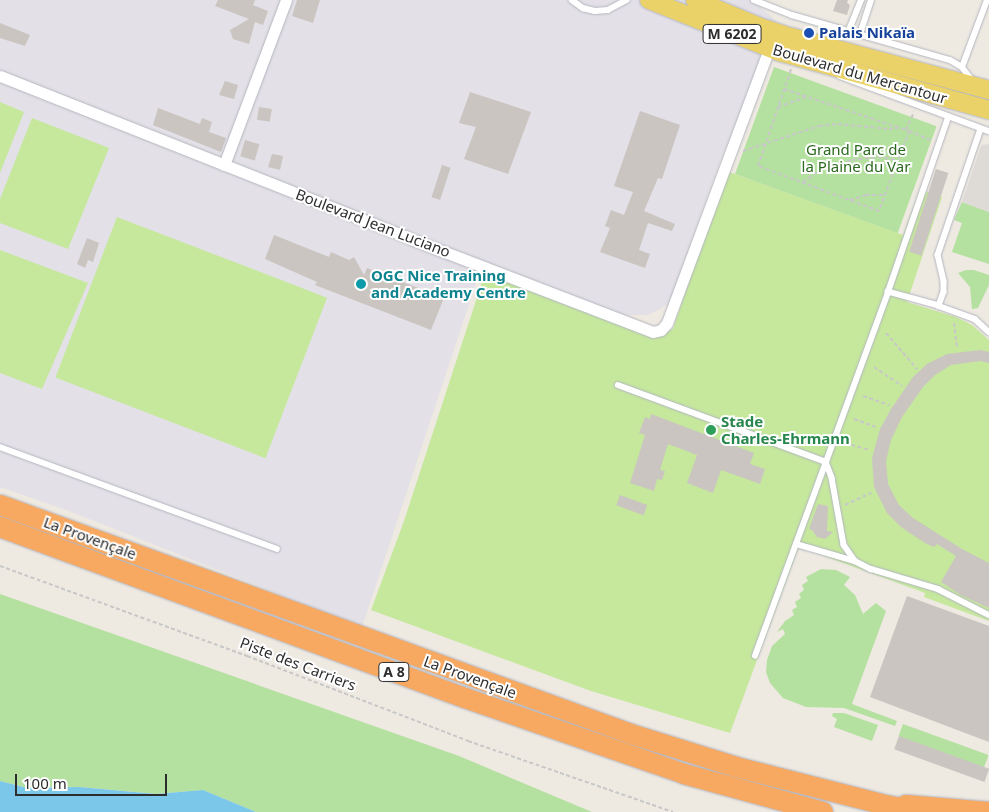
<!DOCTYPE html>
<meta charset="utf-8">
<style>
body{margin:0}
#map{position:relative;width:989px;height:812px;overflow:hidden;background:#eee9e1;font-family:"Noto Sans",sans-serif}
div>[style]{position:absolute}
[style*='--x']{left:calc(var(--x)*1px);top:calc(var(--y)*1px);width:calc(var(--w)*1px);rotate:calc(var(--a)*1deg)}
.industrial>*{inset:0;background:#e3e0e7}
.green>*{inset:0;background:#b4e1a0;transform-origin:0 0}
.pitch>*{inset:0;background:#c5e89d;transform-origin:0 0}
.plaza>*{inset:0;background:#dedbd7}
.water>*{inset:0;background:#7ac7ea}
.building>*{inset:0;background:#cac5c0;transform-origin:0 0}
.path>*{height:2px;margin-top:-1px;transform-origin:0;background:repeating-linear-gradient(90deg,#c8c8c8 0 4px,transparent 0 6.5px)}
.roads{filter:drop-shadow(0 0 1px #b4b6c0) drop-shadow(0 0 1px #b4b6c0)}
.lane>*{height:5.5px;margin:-2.75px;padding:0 2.75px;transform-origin:2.75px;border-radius:2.75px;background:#fff}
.street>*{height:11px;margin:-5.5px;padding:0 5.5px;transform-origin:5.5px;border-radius:5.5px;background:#fff}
.primary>*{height:18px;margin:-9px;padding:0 9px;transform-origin:9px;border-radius:9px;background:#ebd268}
.highway>*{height:20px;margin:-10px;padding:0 10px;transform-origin:10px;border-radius:10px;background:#f7a962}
.dots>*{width:14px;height:14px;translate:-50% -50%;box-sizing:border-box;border:2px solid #fff;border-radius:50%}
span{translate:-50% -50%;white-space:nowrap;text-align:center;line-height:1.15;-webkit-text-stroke:4px #fff;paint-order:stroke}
.shield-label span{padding:1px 4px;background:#fff;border:1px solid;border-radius:4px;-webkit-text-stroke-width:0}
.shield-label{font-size:14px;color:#2d2d2d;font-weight:700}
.transit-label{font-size:15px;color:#164399;font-weight:700}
.left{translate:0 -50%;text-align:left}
.street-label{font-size:15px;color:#2d2d2d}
.park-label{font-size:15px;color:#2b691f}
.culture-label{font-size:15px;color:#0d838f;font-weight:700}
.leisure-label{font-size:15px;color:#27864d;font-weight:700}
.scale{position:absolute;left:15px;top:774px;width:152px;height:22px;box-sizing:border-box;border:2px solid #2d2d2d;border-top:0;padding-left:6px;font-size:15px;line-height:18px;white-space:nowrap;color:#2d2d2d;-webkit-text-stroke:4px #fff;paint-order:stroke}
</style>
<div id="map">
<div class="industrial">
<i style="clip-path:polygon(0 0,753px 0,777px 22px,718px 167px,669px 304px,648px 315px,623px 315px,483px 262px,362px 627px,69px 511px,0 487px)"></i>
</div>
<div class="green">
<i style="left:774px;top:67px;width:173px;height:114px;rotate:20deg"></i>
<i style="clip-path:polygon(962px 202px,989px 212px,989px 264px,952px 252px,962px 223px,954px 220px)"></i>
<i style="clip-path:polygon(966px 270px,974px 270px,989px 275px,989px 285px,978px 308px,972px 309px,970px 287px,958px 273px)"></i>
<i style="clip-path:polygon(821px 569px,836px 570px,850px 577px,844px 585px,855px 595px,863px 614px,876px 603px,886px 611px,852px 704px,897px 721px,895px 726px,844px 708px,806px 707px,783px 698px,770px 683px,766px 672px,767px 660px,772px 646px,785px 634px,783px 629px,777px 632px,785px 621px,794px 615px,792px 610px,797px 607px,795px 602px,801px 598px,799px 594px,804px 590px,802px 585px,808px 581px,806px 577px)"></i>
<i style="clip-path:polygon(0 594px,459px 756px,592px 812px,256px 812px,203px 790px,156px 794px,79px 787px,27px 788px,0 781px)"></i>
<i style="clip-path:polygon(833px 713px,844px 713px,878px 725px,872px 741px,834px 727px,837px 719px,832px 716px)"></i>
<i style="left:903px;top:724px;width:91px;height:13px;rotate:20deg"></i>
</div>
<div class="pitch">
<i style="clip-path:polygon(0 102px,24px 112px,0 173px)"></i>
<i style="clip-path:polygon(32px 118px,109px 148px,68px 249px,0 223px,0 199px)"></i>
<i style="clip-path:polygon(729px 172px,903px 235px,920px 189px,942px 197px,907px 302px,956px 317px,972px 325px,989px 340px,989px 621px,924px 597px,925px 593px,799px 547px,730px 733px,591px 691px,371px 610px,404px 521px,486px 270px,649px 337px,658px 336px,673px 329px,707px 226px)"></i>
<i style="left:117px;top:217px;width:225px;height:172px;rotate:21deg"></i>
<i style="clip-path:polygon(0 250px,88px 283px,42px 389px,0 373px)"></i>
</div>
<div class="plaza">
<i style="clip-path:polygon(989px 144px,989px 212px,962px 202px,980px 149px,982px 145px)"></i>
</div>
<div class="water">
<i style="clip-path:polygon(0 781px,27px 788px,79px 787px,156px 794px,203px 790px,256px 812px,0 812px)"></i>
</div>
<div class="building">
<i style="clip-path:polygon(218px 0,255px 0,253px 5px,268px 11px,263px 25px,255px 22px,249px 44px,233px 39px,230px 30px,249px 19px,215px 6px)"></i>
<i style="clip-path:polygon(297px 0,320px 0,313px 23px,292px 16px)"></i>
<i style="clip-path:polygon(837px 0,848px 0,847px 3px,850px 5px,847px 15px,833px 11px)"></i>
<i style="clip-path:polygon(0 23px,30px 35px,25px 46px,0 38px)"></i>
<i style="clip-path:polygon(225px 81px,238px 85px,234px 99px,219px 95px)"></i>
<i style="clip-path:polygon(470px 92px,531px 112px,508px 174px,464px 159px,476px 127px,459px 123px)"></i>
<i style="left:259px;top:107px;width:13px;height:13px;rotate:9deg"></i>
<i style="clip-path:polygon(158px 108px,200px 124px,202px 118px,212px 122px,209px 132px,226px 138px,221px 152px,153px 125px)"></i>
<i style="clip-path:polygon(640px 111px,680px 125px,662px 179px,658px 178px,644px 211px,675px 224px,672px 231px,648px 223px,639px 250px,650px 254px,645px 268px,600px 252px,610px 228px,605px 226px,611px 210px,624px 215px,633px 192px,614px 186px)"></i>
<i style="left:245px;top:140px;width:15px;height:17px;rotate:16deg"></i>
<i style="clip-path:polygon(272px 154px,283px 156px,280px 170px,268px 167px)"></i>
<i style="left:442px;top:165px;width:9px;height:34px;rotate:18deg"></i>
<i style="left:936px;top:169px;width:13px;height:87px;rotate:18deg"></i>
<i style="clip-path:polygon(274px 235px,329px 257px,331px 252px,349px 260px,354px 257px,364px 275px,367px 268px,444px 298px,431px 330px,315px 285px,317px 282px,265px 259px)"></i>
<i style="clip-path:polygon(87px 238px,99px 243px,93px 262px,88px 260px,85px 268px,77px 264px)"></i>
<i style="clip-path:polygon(980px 350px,989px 352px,989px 363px,980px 361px,951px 365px,935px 375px,923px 387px,902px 417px,891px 440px,886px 461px,888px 484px,899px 505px,913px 518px,962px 549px,989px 563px,989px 608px,961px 595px,941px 582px,956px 556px,937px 544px,934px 547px,925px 543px,901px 527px,887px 513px,874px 487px,872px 458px,880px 429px,891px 409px,913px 377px,927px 364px,947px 354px)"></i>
<i style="clip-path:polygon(651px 414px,754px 453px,750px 464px,765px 469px,760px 484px,721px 470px,713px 493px,687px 483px,697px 455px,668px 444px,660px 470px,665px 471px,662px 480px,657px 479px,654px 491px,630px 483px,645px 435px,639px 433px,645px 417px,650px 419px)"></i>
<i style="left:620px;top:495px;width:29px;height:11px;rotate:20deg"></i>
<i style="clip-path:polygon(818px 504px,828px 506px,827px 531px,833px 532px,825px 539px,817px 537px,812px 530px,809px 529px)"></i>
<i style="clip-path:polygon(907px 596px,989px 626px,989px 742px,870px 697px)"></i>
<i style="left:899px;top:736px;width:96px;height:14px;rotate:20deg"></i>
</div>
<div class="path">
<i style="--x:784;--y:89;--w:132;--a:18.6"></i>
<i style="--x:909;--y:131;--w:85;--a:110.6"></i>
<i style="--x:879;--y:211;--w:129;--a:-159.6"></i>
<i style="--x:758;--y:166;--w:98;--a:-71"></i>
<i style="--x:790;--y:73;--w:5;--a:-79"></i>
<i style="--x:778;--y:107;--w:31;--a:-19"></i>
<i style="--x:906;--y:130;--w:20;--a:-66"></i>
<i style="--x:909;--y:131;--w:25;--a:23"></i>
<i style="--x:743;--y:151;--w:80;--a:-18.2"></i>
<i style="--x:819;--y:126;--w:19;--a:-6"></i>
<i style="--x:838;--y:124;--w:51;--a:5.6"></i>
<i style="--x:889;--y:129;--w:9;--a:-6"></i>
<i style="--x:803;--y:182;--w:23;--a:-34"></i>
<i style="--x:822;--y:169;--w:31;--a:-17"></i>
<i style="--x:852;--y:160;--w:26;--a:-7"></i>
<i style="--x:878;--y:157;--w:19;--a:9"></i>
<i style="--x:850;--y:200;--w:17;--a:-17"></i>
<i style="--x:866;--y:195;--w:18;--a:0"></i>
<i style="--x:954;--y:323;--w:25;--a:83"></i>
<i style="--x:886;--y:333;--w:48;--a:49.3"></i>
<i style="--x:874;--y:367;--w:34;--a:34"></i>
<i style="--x:863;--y:396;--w:28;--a:19"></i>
<i style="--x:854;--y:419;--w:23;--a:20"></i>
<i style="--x:845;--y:443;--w:25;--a:16"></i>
<i style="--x:845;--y:505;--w:29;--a:-25"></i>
<i style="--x:0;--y:566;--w:263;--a:20"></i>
<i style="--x:247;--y:656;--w:237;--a:21"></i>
<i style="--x:468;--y:741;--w:217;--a:19.1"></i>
</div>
<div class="roads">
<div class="lane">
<i style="--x:572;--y:0;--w:14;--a:36"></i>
<i style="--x:583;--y:8;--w:12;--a:14"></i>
<i style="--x:595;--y:11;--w:13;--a:-4"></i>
<i style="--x:608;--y:10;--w:21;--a:-28"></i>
<i style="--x:754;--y:0;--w:41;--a:21.5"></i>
<i style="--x:792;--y:15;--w:164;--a:15.9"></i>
<i style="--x:950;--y:60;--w:14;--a:30"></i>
<i style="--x:962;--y:67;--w:18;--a:52"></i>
<i style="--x:849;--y:30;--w:32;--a:-68"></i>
<i style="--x:860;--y:34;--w:36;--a:-72"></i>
<i style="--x:962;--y:67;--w:72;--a:-69.5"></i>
<i style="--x:840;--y:76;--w:159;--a:20.3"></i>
<i style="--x:981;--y:129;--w:133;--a:108.8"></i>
<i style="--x:938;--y:255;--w:27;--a:77"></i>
<i style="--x:944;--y:281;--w:11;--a:90"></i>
<i style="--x:944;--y:292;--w:15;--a:110"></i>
<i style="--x:939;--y:306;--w:38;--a:20"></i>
<i style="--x:975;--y:319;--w:19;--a:43"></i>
<i style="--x:939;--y:306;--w:53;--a:-164.6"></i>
<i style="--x:888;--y:292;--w:184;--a:-71"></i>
<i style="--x:618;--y:385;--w:222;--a:20.3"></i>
<i style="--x:826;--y:462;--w:17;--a:69"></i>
<i style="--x:832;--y:478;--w:68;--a:79.8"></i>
<i style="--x:844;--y:545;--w:19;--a:55"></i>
<i style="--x:855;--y:561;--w:18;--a:27"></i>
<i style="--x:871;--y:569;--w:70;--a:16.6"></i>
<i style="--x:938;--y:589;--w:57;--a:27"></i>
<i style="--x:0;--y:447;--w:295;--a:20.2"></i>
<i style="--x:796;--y:544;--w:61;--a:16.1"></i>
<i style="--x:755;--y:656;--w:388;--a:-69.9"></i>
</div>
<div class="street">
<i style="--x:0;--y:76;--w:442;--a:21.6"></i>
<i style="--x:411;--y:239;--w:259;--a:21"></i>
<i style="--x:653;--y:332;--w:8;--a:-14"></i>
<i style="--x:661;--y:330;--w:9;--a:-49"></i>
<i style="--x:667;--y:323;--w:293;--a:-69.6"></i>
<i style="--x:224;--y:165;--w:176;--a:-69.4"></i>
</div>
<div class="primary">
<i style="--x:649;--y:0;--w:141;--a:21.7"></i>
<i style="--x:780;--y:52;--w:217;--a:15.5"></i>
<i style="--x:695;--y:0;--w:70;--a:22.6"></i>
<i style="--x:760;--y:27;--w:33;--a:18"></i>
<i style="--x:791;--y:37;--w:205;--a:15"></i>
</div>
<div class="highway">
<i style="--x:0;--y:505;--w:671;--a:19.95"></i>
<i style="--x:631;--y:734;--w:110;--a:17.4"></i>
<i style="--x:736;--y:767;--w:150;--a:14.3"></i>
<i style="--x:881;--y:804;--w:41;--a:11.3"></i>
<i style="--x:0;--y:527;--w:495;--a:20.2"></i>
<i style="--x:465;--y:698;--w:232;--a:19.1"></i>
<i style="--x:684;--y:774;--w:144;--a:15.3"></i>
<i style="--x:906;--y:805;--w:83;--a:4.8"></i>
</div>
</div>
<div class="dots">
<i style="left:809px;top:33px;background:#1a4fb4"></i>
<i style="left:361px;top:284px;background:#0f9aa8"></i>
<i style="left:711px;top:430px;background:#2e9e5b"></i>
</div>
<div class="shield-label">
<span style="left:732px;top:34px">M 6202</span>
<span style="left:394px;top:672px">A 8</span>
</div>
<div class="transit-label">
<span class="left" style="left:819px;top:33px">Palais Nikaïa</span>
</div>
<div class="street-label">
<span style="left:860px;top:74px;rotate:16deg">Boulevard du Mercantour</span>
<span style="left:373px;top:223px;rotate:21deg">Boulevard Jean Luciano</span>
<span style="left:90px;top:538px;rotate:20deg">La Provençale</span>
<span style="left:298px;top:664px;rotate:21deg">Piste des Carriers</span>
<span style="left:470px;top:677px;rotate:20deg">La Provençale</span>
</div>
<div class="park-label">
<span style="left:856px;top:158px">Grand Parc de<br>la Plaine du Var</span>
</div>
<div class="culture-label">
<span class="left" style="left:371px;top:284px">OGC Nice Training<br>and Academy Centre</span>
</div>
<div class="leisure-label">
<span class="left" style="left:721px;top:430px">Stade<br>Charles-Ehrmann</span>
</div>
<div class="scale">100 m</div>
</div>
